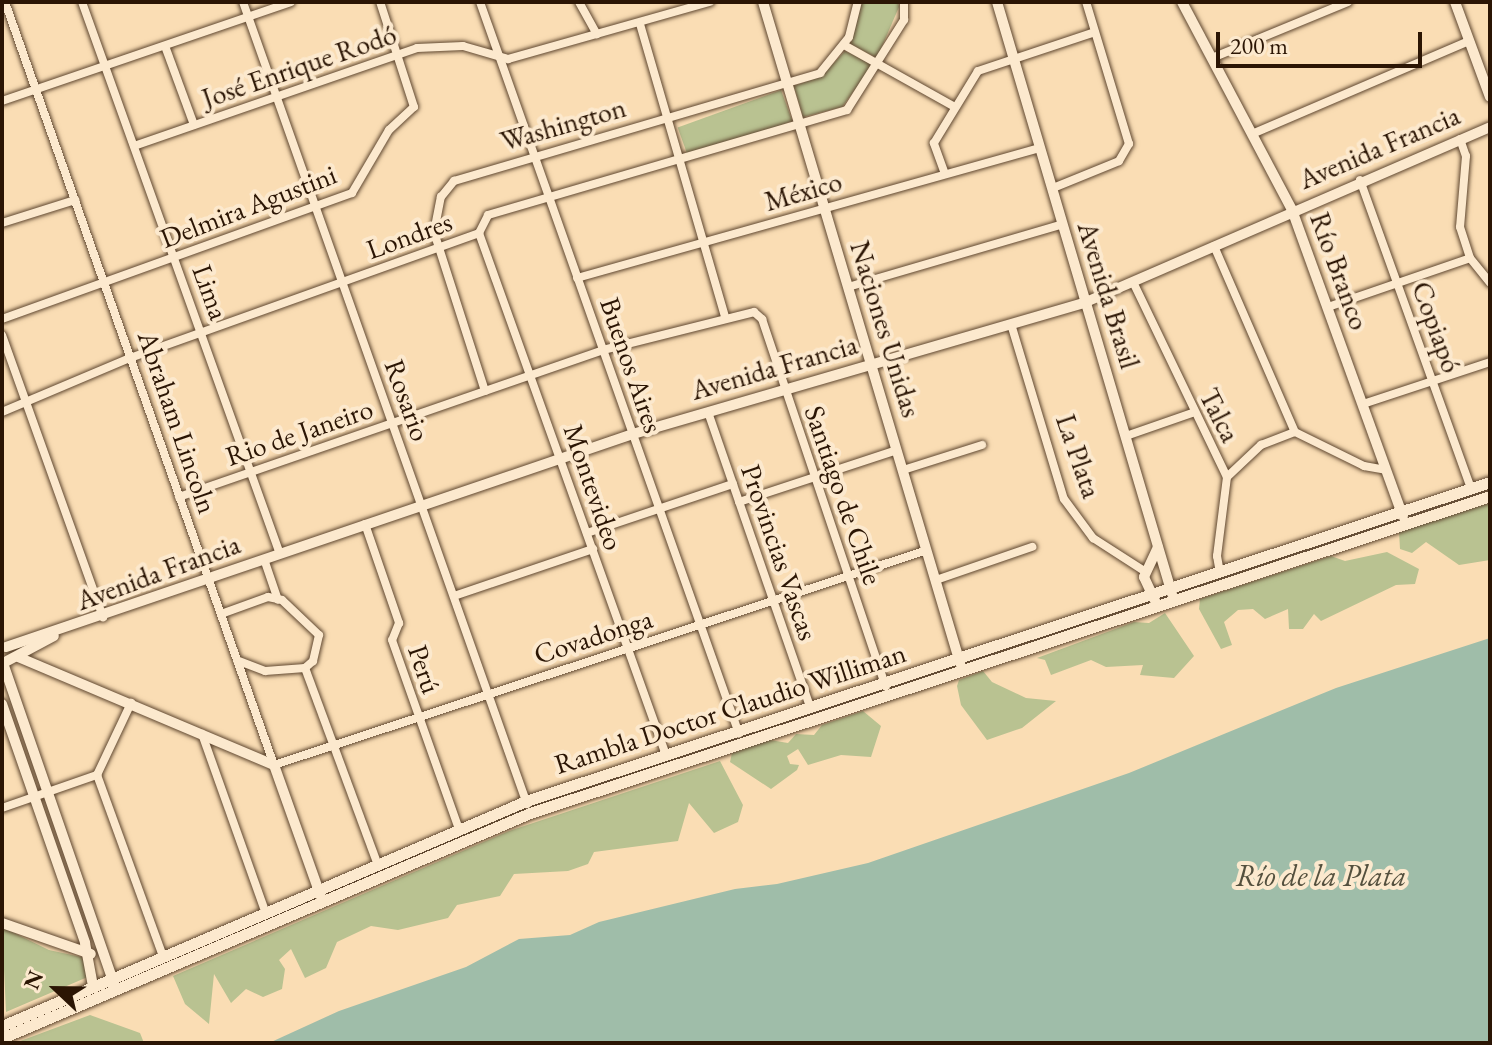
<!DOCTYPE html>
<meta charset="utf-8">
<style>
body{margin:0}
#map{position:relative;width:1492px;height:1045px;overflow:hidden;background:#faddb4;font-family:"EB Garamond",serif}
div>[style]{position:absolute}
[style*='--x']{left:calc(var(--x)*1px);top:calc(var(--y)*1px);width:calc(var(--w)*1px);rotate:calc(var(--a)*1deg)}
.green>*{inset:0;background:#b9c291;transform-origin:0 0}
.water>*{inset:0;background:#9fbda9}
.roads{filter:drop-shadow(0 0 2px #5f4730) drop-shadow(0 0 2px #5f4730)}
.minor>*{height:8px;margin:-4px;padding:0 4px;transform-origin:4px;border-radius:4px;background:#fce9ce}
.tertiary>*{height:10px;margin:-5px;padding:0 5px;transform-origin:5px;border-radius:5px;background:#fce9ce}
.secondary>*{height:11px;margin:-5.5px;padding:0 5.5px;transform-origin:5.5px;border-radius:5.5px;background:#fce9ce}
span{translate:-50% -50%;white-space:nowrap;text-align:center;line-height:1.15;-webkit-text-stroke:8px #fce9ce;paint-order:stroke}
.street-label{font-size:28px;color:#2b1504}
.water-label{font-size:30px;color:#54503e;font-style:italic}
.frame{position:absolute;inset:0;border:4px solid #2b1504;pointer-events:none}
.north{position:absolute;left:16px;top:949px;width:80px;height:80px;-webkit-text-stroke:6px #fce9ce;paint-order:stroke;rotate:292deg;font-size:22px;font-weight:700;line-height:32px;text-align:center;color:#2b1504}
.north::after{content:'';display:block;margin:auto;width:28px;height:36px;background:#2b1504;clip-path:polygon(50% 0,100% 100%,50% 72%,0 100%)}
.scale{position:absolute;left:1216px;top:32px;width:206px;height:36px;box-sizing:border-box;border:4px solid #2b1504;border-top:0;padding-left:10px;font-size:24px;line-height:28px;white-space:nowrap;color:#2b1504;-webkit-text-stroke:6px #fce9ce;paint-order:stroke}
</style>
<div id="map">
<div class="green">
<i style="clip-path:polygon(862px 2px,898px 2px,899px 7px,877px 58px,851px 44px)"></i>
<i style="clip-path:polygon(845px 51px,873px 65px,842px 107px,803px 117px,794px 86px,822px 76px)"></i>
<i style="left:781px;top:90px;width:33px;height:110px;rotate:70deg"></i>
<i style="clip-path:polygon(1490px 503px,1490px 560px,1459px 565px,1426px 542px,1412px 553px,1400px 549px,1399px 532px)"></i>
<i style="clip-path:polygon(1387px 552px,1419px 569px,1415px 584px,1396px 585px,1321px 621px,1314px 614px,1303px 629px,1289px 629px,1288px 609px,1265px 619px,1253px 609px,1238px 610px,1224px 622px,1232px 645px,1221px 649px,1199px 609px,1200px 599px,1331px 556px,1345px 561px)"></i>
<i style="clip-path:polygon(1165px 613px,1194px 656px,1174px 678px,1140px 675px,1143px 665px,1106px 667px,1091px 660px,1051px 675px,1045px 660px,1037px 658px,1134px 622px,1149px 623px)"></i>
<i style="clip-path:polygon(983px 671px,992px 682px,1026px 698px,1056px 701px,1022px 728px,987px 740px,961px 705px,957px 686px,959px 680px)"></i>
<i style="clip-path:polygon(863px 711px,881px 726px,871px 757px,841px 755px,808px 765px,798px 749px,787px 756px,790px 764px,799px 765px,797px 770px,771px 789px,730px 762px,732px 753px,770px 740px,788px 743px,796px 734px,814px 735px,822px 725px)"></i>
<i style="clip-path:polygon(720px 761px,743px 805px,738px 822px,714px 833px,689px 803px,678px 841px,594px 852px,588px 864px,568px 871px,514px 874px,500px 896px,457px 905px,448px 918px,398px 930px,371px 926px,337px 942px,326px 968px,305px 978px,291px 949px,279px 960px,285px 969px,282px 989px,263px 997px,246px 989px,231px 1003px,214px 974px,209px 1024px,185px 1004px,173px 976px,509px 831px)"></i>
<i style="clip-path:polygon(2px 927px,49px 950px,86px 958px,90px 976px,6px 1012px)"></i>
<i style="clip-path:polygon(90px 1015px,140px 1033px,144px 1043px,15px 1043px)"></i>
</div>
<div class="water">
<i style="clip-path:polygon(1490px 638px,1490px 1043px,269px 1043px,339px 1011px,466px 967px,519px 939px,570px 935px,599px 922px,735px 889px,777px 884px,868px 863px,1129px 773px,1336px 688px)"></i>
</div>
<div class="roads">
<div class="minor">
<i style="--x:5;--y:2;--w:809;--a:70.58"></i>
<i style="--x:274;--y:765;--w:687;--a:-18.22"></i>
<i style="--x:82;--y:2;--w:586;--a:70.27"></i>
<i style="--x:243;--y:2;--w:851;--a:70.5"></i>
<i style="--x:480;--y:2;--w:776;--a:70.51"></i>
<i style="--x:579;--y:2;--w:37;--a:61"></i>
<i style="--x:640;--y:24;--w:305;--a:73.8"></i>
<i style="--x:844;--y:45;--w:127;--a:29.2"></i>
<i style="--x:165;--y:46;--w:84;--a:69.8"></i>
<i style="--x:1212;--y:58;--w:147;--a:-22.4"></i>
<i style="--x:2;--y:101;--w:305;--a:-18.9"></i>
<i style="--x:1252;--y:134;--w:236;--a:-23.2"></i>
<i style="--x:1460;--y:139;--w:18;--a:71"></i>
<i style="--x:1466;--y:156;--w:71;--a:94.8"></i>
<i style="--x:1460;--y:227;--w:33;--a:72"></i>
<i style="--x:1470;--y:258;--w:32;--a:51"></i>
<i style="--x:134;--y:146;--w:299;--a:-19.1"></i>
<i style="--x:417;--y:48;--w:46;--a:-2.5"></i>
<i style="--x:463;--y:46;--w:47;--a:16.1"></i>
<i style="--x:508;--y:59;--w:210;--a:-15.8"></i>
<i style="--x:945;--y:174;--w:33;--a:-110"></i>
<i style="--x:934;--y:143;--w:84;--a:-58.6"></i>
<i style="--x:978;--y:71;--w:123;--a:-18.4"></i>
<i style="--x:1360;--y:180;--w:328;--a:70.2"></i>
<i style="--x:1053;--y:188;--w:71;--a:-22.2"></i>
<i style="--x:1119;--y:161;--w:20;--a:-60"></i>
<i style="--x:1129;--y:144;--w:148;--a:-106.8"></i>
<i style="--x:2;--y:223;--w:77;--a:-17.5"></i>
<i style="--x:479;--y:233;--w:554;--a:70.29"></i>
<i style="--x:1214;--y:246;--w:203;--a:66.5"></i>
<i style="--x:577;--y:278;--w:481;--a:-15.7"></i>
<i style="--x:1134;--y:284;--w:214;--a:64.3"></i>
<i style="--x:1227;--y:477;--w:80;--a:97.2"></i>
<i style="--x:1217;--y:556;--w:17;--a:80"></i>
<i style="--x:848;--y:287;--w:224;--a:-16.3"></i>
<i style="--x:1328;--y:307;--w:150;--a:-19"></i>
<i style="--x:2;--y:319;--w:372;--a:-19.8"></i>
<i style="--x:352;--y:193;--w:73;--a:-59.6"></i>
<i style="--x:389;--y:130;--w:34;--a:-43"></i>
<i style="--x:414;--y:107;--w:110;--a:-107.9"></i>
<i style="--x:1011;--y:324;--w:183;--a:73.2"></i>
<i style="--x:1064;--y:499;--w:49;--a:53.4"></i>
<i style="--x:1093;--y:538;--w:63;--a:32.7"></i>
<i style="--x:2;--y:335;--w:300;--a:70.3"></i>
<i style="--x:485;--y:391;--w:167;--a:-107.8"></i>
<i style="--x:434;--y:232;--w:36;--a:-79"></i>
<i style="--x:441;--y:197;--w:21;--a:-51"></i>
<i style="--x:454;--y:181;--w:382;--a:-16.4"></i>
<i style="--x:820;--y:73;--w:46;--a:-51.1"></i>
<i style="--x:849;--y:37;--w:36;--a:-76"></i>
<i style="--x:1363;--y:404;--w:134;--a:-18.3"></i>
<i style="--x:2;--y:412;--w:139;--a:-22.9"></i>
<i style="--x:130;--y:358;--w:371;--a:-19.7"></i>
<i style="--x:479;--y:233;--w:20;--a:-63"></i>
<i style="--x:488;--y:215;--w:374;--a:-16.3"></i>
<i style="--x:847;--y:110;--w:107;--a:-57.7"></i>
<i style="--x:904;--y:20;--w:18;--a:-90"></i>
<i style="--x:708;--y:412;--w:312;--a:70.9"></i>
<i style="--x:1126;--y:436;--w:70;--a:-19.2"></i>
<i style="--x:903;--y:470;--w:83;--a:-17.6"></i>
<i style="--x:1227;--y:477;--w:47;--a:-43.3"></i>
<i style="--x:1261;--y:445;--w:36;--a:-21"></i>
<i style="--x:1295;--y:432;--w:77;--a:26.2"></i>
<i style="--x:1364;--y:466;--w:22;--a:10"></i>
<i style="--x:179;--y:497;--w:449;--a:-19.1"></i>
<i style="--x:603;--y:350;--w:156;--a:-14.1"></i>
<i style="--x:754;--y:312;--w:11;--a:41"></i>
<i style="--x:762;--y:319;--w:388;--a:71.4"></i>
<i style="--x:739;--y:502;--w:166;--a:-18.2"></i>
<i style="--x:365;--y:524;--w:105;--a:71"></i>
<i style="--x:399;--y:623;--w:18;--a:112"></i>
<i style="--x:392;--y:640;--w:201;--a:70.5"></i>
<i style="--x:587;--y:533;--w:154;--a:-18.6"></i>
<i style="--x:264;--y:559;--w:43;--a:71.1"></i>
<i style="--x:936;--y:580;--w:102;--a:-19"></i>
<i style="--x:454;--y:596;--w:147;--a:-18.7"></i>
<i style="--x:221;--y:614;--w:50;--a:-19.9"></i>
<i style="--x:268;--y:597;--w:14;--a:12"></i>
<i style="--x:282;--y:600;--w:51;--a:43.4"></i>
<i style="--x:319;--y:635;--w:27;--a:103"></i>
<i style="--x:313;--y:661;--w:11;--a:139"></i>
<i style="--x:305;--y:668;--w:40;--a:175.7"></i>
<i style="--x:265;--y:671;--w:30;--a:-159"></i>
<i style="--x:305;--y:668;--w:210;--a:69.7"></i>
<i style="--x:202;--y:734;--w:188;--a:70.4"></i>
<i style="--x:97;--y:775;--w:193;--a:70"></i>
<i style="--x:2;--y:808;--w:101;--a:-19.2"></i>
<i style="--x:97;--y:775;--w:80;--a:-64.7"></i>
</div>
<div class="tertiary">
<i style="--x:763;--y:2;--w:690;--a:73.4"></i>
<i style="--x:997;--y:2;--w:617;--a:73.53"></i>
<i style="--x:1182;--y:2;--w:235;--a:62.1"></i>
<i style="--x:1292;--y:210;--w:326;--a:70.1"></i>
<i style="--x:1455;--y:2;--w:101;--a:69.8"></i>
<i style="--x:1157;--y:605;--w:31;--a:-115"></i>
<i style="--x:1144;--y:577;--w:33;--a:-65"></i>
<i style="--x:6;--y:647;--w:662;--a:-18.76"></i>
<i style="--x:633;--y:434;--w:472;--a:-16.2"></i>
<i style="--x:1086;--y:302;--w:440;--a:-23.4"></i>
<i style="--x:18;--y:657;--w:278;--a:22.9"></i>
<i style="--x:274;--y:765;--w:140;--a:70.4"></i>
<i style="--x:7;--y:661;--w:53;--a:-28"></i>
<i style="--x:4;--y:666;--w:336;--a:70.9"></i>
<i style="--x:2;--y:704;--w:253;--a:70.8"></i>
<i style="--x:85;--y:943;--w:44;--a:79.5"></i>
<i style="--x:2;--y:923;--w:94;--a:19.2"></i>
</div>
<div class="secondary">
<i style="--x:2;--y:1026;--w:570;--a:-23.24"></i>
<i style="--x:526;--y:801;--w:1015;--a:-18.31"></i>
<i style="--x:2;--y:1038;--w:574;--a:-23.08"></i>
<i style="--x:530;--y:813;--w:1011;--a:-18.27"></i>
</div>
</div>
<div class="street-label">
<span style="left:299px;top:66px;rotate:-19deg">José Enrique Rodó</span>
<span style="left:563px;top:124px;rotate:-16deg">Washington</span>
<span style="left:1379px;top:147px;rotate:-23deg">Avenida Francia</span>
<span style="left:803px;top:191px;rotate:-16deg">México</span>
<span style="left:248px;top:206px;rotate:-21deg">Delmira Agustini</span>
<span style="left:409px;top:235px;rotate:-20deg">Londres</span>
<span style="left:1340px;top:271px;rotate:70deg">Río Branco</span>
<span style="left:211px;top:292px;rotate:70deg">Lima</span>
<span style="left:1109px;top:295px;rotate:73deg">Avenida Brasil</span>
<span style="left:1437px;top:327px;rotate:70deg">Copiapó</span>
<span style="left:886px;top:329px;rotate:73deg">Naciones Unidas</span>
<span style="left:632px;top:365px;rotate:71deg">Buenos Aires</span>
<span style="left:774px;top:367px;rotate:-16deg">Avenida Francia</span>
<span style="left:408px;top:400px;rotate:70deg">Rosario</span>
<span style="left:1220px;top:415px;rotate:63deg">Talca</span>
<span style="left:178px;top:422px;rotate:71deg">Abraham Lincoln</span>
<span style="left:299px;top:432px;rotate:-19deg">Rio de Janeiro</span>
<span style="left:1079px;top:456px;rotate:71deg">La Plata</span>
<span style="left:594px;top:487px;rotate:71deg">Montevideo</span>
<span style="left:844px;top:495px;rotate:71deg">Santiago de Chile</span>
<span style="left:780px;top:552px;rotate:71deg">Provincias Vascas</span>
<span style="left:158px;top:572px;rotate:-20deg">Avenida Francia</span>
<span style="left:593px;top:636px;rotate:-18deg">Covadonga</span>
<span style="left:425px;top:669px;rotate:71deg">Perú</span>
<span style="left:730px;top:708px;rotate:-18deg">Rambla Doctor Claudio Williman</span>
</div>
<div class="water-label">
<span style="left:1321px;top:876px">Río de la Plata</span>
</div>
<div class="frame"></div>
<div class="north">N</div>
<div class="scale">200 m</div>
</div>
